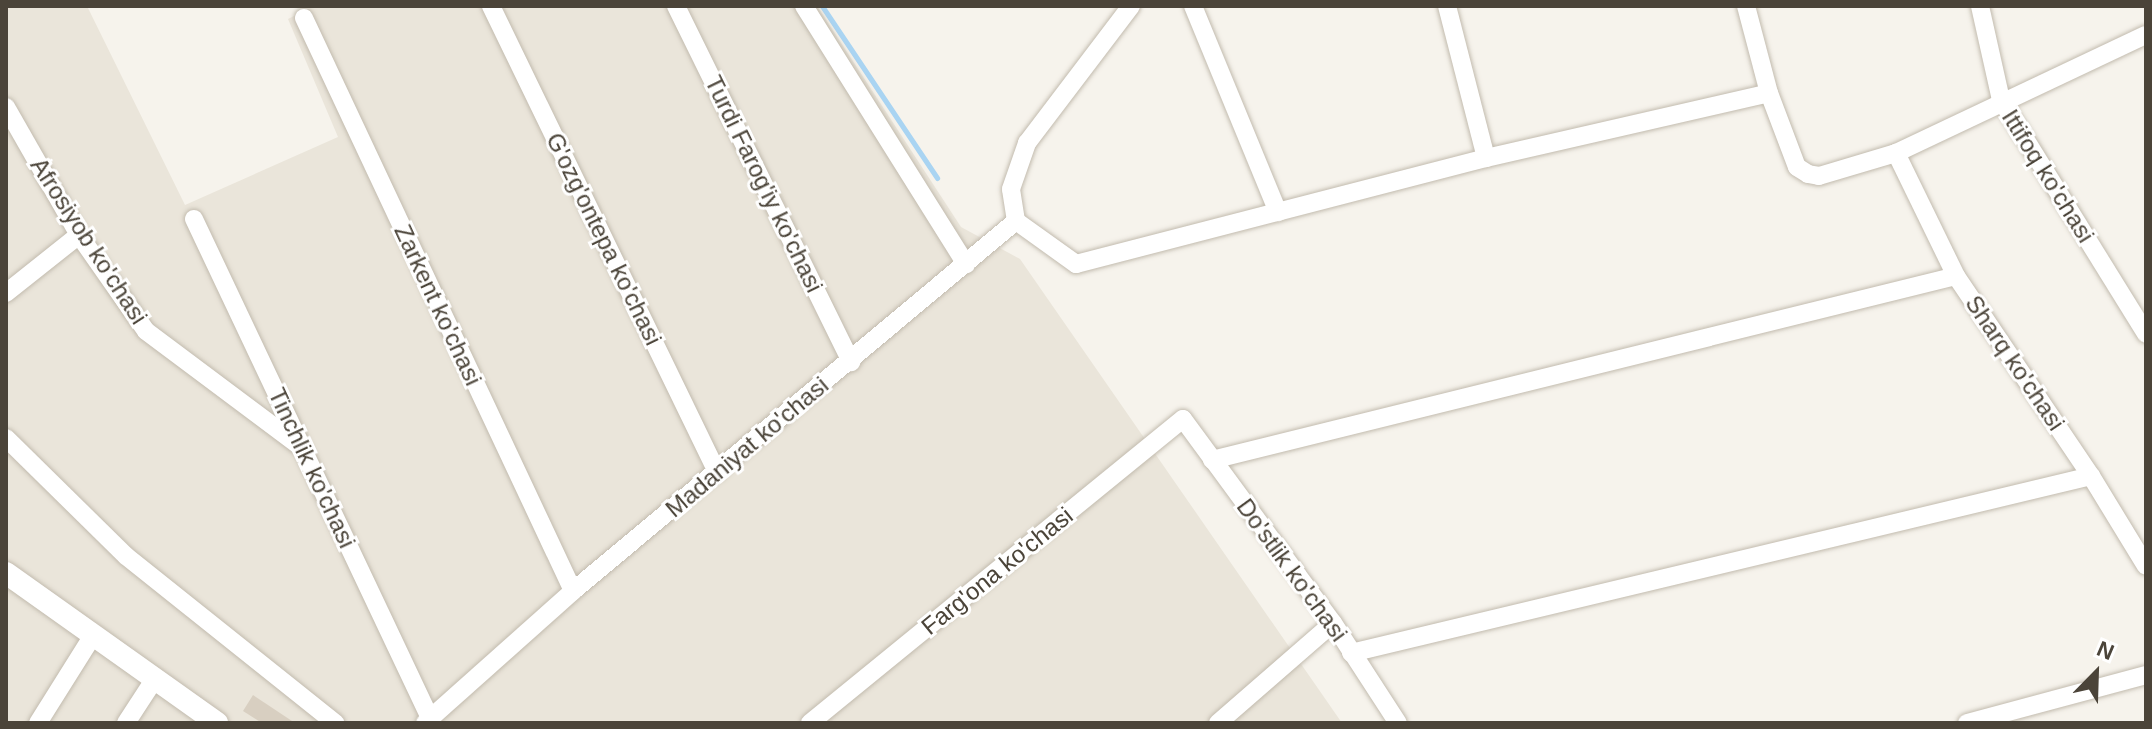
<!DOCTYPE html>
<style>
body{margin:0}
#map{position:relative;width:2152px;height:729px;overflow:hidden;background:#f6f3ec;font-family:Arial,sans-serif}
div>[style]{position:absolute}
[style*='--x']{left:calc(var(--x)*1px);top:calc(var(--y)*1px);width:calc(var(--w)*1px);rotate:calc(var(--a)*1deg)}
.residential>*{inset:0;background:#eae5da}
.stream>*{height:5px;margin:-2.5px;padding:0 2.5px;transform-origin:2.5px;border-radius:2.5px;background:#a9d4f2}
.building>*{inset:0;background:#d8cfc1}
.roads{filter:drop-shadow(0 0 2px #c2bbae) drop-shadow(0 0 2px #c2bbae)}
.minor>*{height:18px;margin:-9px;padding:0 9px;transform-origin:9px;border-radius:9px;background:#fff}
.tertiary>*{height:22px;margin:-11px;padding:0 11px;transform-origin:11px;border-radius:11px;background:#fff}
span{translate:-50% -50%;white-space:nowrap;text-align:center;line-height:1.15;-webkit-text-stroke:6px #fff;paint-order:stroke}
.street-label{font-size:24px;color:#4b4439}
.frame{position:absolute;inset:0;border:8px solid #4b4439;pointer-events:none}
.north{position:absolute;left:2056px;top:633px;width:80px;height:80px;-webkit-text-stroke:6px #fff;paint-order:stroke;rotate:23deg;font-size:22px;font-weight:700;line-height:32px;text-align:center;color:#4b4439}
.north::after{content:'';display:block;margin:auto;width:28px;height:36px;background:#4b4439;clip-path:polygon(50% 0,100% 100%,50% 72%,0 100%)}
</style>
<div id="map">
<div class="residential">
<i style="clip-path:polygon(6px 6px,87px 6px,185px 205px,338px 137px,288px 19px,314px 6px,817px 6px,961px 227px,1020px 259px,1342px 723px,6px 723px)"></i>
</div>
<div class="stream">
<i style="--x:822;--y:6;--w:207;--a:56.2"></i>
</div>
<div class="building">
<i style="clip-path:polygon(253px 695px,295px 723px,262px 723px,243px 711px)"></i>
</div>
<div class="roads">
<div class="minor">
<i style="--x:491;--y:6;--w:518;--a:64.13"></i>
<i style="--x:676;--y:6;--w:397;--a:63.8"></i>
<i style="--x:804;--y:6;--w:305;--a:57.9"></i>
<i style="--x:1193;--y:6;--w:223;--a:67.6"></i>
<i style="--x:1447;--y:6;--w:157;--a:75.6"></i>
<i style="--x:1746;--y:6;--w:90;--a:75.2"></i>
<i style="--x:1980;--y:6;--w:96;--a:77.4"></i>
<i style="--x:2001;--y:100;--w:275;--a:58.2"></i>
<i style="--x:304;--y:18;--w:633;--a:64.85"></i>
<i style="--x:6;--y:107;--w:147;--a:60.3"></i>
<i style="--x:79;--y:235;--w:117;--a:55.1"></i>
<i style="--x:146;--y:331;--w:192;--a:36.8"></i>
<i style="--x:1896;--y:153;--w:137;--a:64"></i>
<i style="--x:1956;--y:276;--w:241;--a:56"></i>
<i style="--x:2091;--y:476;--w:105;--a:58.6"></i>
<i style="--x:194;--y:219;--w:552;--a:64.69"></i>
<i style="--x:1016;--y:221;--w:32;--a:-99"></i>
<i style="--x:1011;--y:189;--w:49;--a:-70.8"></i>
<i style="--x:1027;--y:143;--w:172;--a:-52.8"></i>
<i style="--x:6;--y:293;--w:93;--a:-38.5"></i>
<i style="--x:6;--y:438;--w:168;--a:44.5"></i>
<i style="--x:126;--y:556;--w:268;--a:38.6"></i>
<i style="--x:1212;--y:460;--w:766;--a:-13.89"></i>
<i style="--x:1351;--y:653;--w:761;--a:-13.45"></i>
<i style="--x:38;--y:723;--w:102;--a:-57.9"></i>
<i style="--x:126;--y:723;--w:51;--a:-56.9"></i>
<i style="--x:425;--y:723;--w:198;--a:-41.7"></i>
<i style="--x:573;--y:591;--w:577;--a:-39.87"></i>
<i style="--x:1016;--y:221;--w:74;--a:35.6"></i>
<i style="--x:1076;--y:264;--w:423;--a:-14.5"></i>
<i style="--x:1486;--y:158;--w:290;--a:-12.9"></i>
<i style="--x:1769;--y:93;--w:79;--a:69.3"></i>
<i style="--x:1797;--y:167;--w:13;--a:32"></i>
<i style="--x:1808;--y:174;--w:11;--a:10"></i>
<i style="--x:1819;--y:176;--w:80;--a:-16.6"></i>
<i style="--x:1896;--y:153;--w:276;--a:-25.3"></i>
<i style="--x:810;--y:723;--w:481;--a:-39.2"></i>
<i style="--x:1183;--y:419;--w:253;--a:53.7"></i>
<i style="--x:1333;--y:623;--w:119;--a:57"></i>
<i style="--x:1218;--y:723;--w:152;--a:-41"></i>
<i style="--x:1967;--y:723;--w:185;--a:-15"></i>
</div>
<div class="tertiary">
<i style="--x:6;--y:573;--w:259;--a:35.4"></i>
</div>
</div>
<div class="street-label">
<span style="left:2048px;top:176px;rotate:58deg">Ittifoq ko'chasi</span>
<span style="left:764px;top:184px;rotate:64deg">Turdi Farog'iy ko'chasi</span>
<span style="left:604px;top:239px;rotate:64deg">G'ozg'ontepa ko'chasi</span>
<span style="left:89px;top:241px;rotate:57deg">Afrosiyob ko'chasi</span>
<span style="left:438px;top:305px;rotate:65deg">Zarkent ko'chasi</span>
<span style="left:2015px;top:363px;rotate:56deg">Sharq ko'chasi</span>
<span style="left:747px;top:447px;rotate:-40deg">Madaniyat ko'chasi</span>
<span style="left:312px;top:468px;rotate:65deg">Tinchlik ko'chasi</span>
<span style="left:1292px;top:570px;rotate:54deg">Do'stlik ko'chasi</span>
<span style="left:997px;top:571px;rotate:-39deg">Farg'ona ko'chasi</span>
</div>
<div class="frame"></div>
<div class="north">N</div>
</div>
